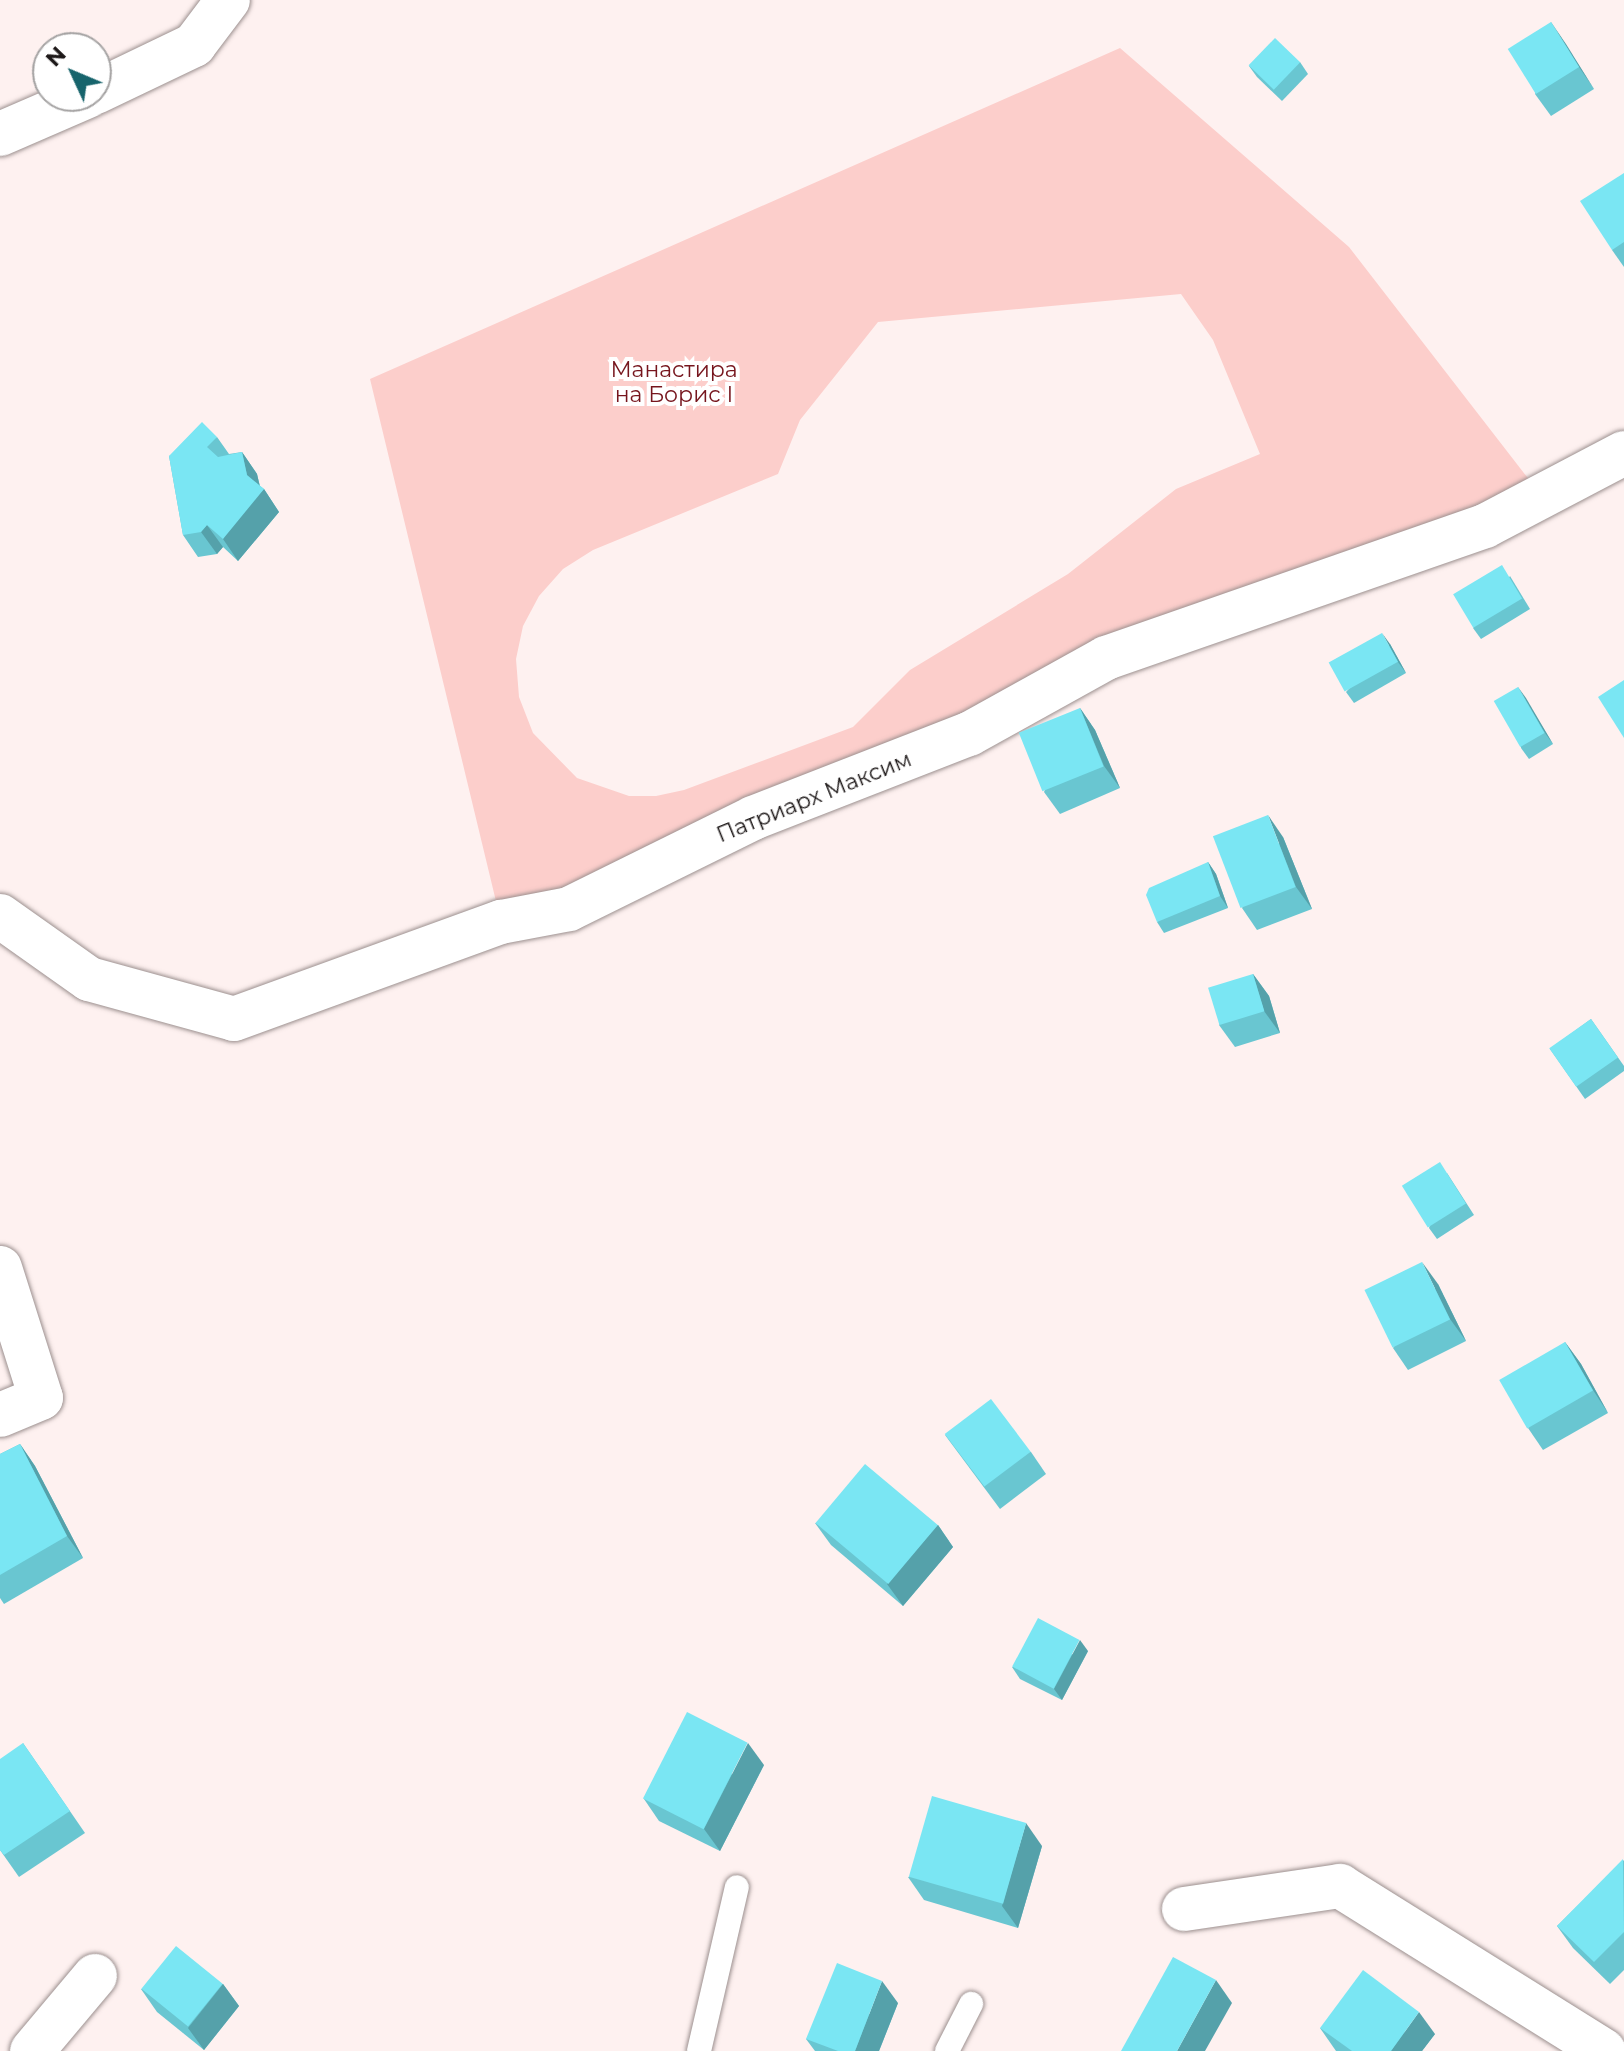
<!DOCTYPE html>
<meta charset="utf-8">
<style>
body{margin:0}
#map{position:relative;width:1624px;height:2051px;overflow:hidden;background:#fef1f0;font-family:Montserrat,sans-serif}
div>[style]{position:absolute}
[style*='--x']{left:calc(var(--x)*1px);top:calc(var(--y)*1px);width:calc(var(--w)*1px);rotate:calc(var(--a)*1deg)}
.green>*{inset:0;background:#fccecb}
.roads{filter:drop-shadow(0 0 2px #9c908f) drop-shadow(0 0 2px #9c908f)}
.lane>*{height:24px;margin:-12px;padding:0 12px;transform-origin:12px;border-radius:12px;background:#fff}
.street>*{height:44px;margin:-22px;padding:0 22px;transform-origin:22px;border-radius:22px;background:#fff}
.wall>*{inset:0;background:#69c6d1}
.shaded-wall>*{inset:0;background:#55a1aa}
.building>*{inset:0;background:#7ae6f3;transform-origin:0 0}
span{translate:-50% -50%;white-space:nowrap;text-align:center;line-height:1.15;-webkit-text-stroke:8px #fff;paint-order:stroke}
.park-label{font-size:22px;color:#76151d}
.street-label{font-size:22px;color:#1d1818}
.north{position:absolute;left:32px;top:32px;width:80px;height:80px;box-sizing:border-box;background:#fff;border:2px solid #a5a3a3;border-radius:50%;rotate:314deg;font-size:22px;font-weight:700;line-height:32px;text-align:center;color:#1d1818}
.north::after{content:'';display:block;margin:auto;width:28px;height:36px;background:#17646c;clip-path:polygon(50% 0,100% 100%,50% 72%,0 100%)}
</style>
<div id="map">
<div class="green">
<i style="clip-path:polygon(evenodd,1120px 48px,1349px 247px,1541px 495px,501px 922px,370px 379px,1120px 48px,1181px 294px,1213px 340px,1260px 454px,1176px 489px,1068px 574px,910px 670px,853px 727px,684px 790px,656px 796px,629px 796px,577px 778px,533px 733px,519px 697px,516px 659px,523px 626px,539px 596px,563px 569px,593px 550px,778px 474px,800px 420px,878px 322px,1181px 294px)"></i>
</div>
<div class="roads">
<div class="lane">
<i style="--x:699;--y:2051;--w:168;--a:-77"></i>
<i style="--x:947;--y:2051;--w:53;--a:-62.9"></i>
</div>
<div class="street">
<i style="--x:96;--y:92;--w:109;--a:-25.6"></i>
<i style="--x:194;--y:45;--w:56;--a:-52.9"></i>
<i style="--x:0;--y:134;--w:96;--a:-23.4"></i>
<i style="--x:0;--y:916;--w:109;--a:35.3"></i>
<i style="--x:89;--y:979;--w:150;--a:15.4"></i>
<i style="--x:234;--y:1019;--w:284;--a:-20"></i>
<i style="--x:501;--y:922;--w:69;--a:-10.8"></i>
<i style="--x:569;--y:909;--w:205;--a:-26.3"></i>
<i style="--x:753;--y:818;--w:232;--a:-21.3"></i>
<i style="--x:969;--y:734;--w:157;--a:-29"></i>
<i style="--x:1106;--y:658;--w:401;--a:-19.2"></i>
<i style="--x:1485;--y:526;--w:157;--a:-27.7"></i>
<i style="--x:0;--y:1268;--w:136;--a:72.5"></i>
<i style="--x:41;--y:1398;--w:44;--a:157.5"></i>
<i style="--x:1184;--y:1909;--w:158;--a:-8.4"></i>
<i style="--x:1340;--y:1886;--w:311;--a:32"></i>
<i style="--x:32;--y:2051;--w:98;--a:-50"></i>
</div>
</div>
<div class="wall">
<i style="clip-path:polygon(1551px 22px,1594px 89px,1551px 116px,1535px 94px)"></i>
<i style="clip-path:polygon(1300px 62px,1308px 74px,1282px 101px,1257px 77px,1249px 66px)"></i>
<i style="clip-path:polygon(1624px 173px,1624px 267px,1612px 250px)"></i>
<i style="clip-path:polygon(217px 437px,229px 454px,242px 452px,257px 474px,260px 486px,264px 489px,279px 512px,238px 561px,223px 547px,217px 554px,198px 557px,183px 535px,169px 456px)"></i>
<i style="clip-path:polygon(1510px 576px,1530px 609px,1481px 639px,1473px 628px)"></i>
<i style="clip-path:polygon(1390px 644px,1406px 673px,1354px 703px,1346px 692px)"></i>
<i style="clip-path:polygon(1518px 687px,1553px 744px,1529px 759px,1521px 748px)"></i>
<i style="clip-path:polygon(1080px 708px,1095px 730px,1120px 788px,1060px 814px,1044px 792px)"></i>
<i style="clip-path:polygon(1283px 837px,1312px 909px,1257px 930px,1242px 908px)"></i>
<i style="clip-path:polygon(1208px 862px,1216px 874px,1228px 908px,1164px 933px,1157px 922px)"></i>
<i style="clip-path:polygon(1253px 974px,1269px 996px,1280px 1033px,1235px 1047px,1219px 1025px)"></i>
<i style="clip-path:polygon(1591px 1019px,1624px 1066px,1624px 1071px,1585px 1099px,1550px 1049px)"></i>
<i style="clip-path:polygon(1447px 1173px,1474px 1215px,1437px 1239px,1429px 1228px)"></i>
<i style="clip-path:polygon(1438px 1284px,1466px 1341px,1408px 1370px,1393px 1348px)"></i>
<i style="clip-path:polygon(1565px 1342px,1581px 1364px,1608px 1413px,1543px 1450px,1528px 1428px)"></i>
<i style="clip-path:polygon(945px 1435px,1031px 1452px,1046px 1474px,1000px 1509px)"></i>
<i style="clip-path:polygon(20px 1444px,35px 1466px,83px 1558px,4px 1604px,0 1598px,0 1454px)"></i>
<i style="clip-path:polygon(815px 1523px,938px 1525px,953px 1547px,903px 1606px,831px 1545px)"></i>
<i style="clip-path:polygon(1088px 1651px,1062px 1700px,1020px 1679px,1012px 1667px)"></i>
<i style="clip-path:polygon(23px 1743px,85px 1833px,19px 1877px,0 1850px)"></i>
<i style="clip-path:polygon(764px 1765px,720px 1851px,659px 1821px,644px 1799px)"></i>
<i style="clip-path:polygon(1042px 1846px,1018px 1928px,924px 1900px,908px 1877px)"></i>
<i style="clip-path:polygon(1624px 1860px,1624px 1970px,1610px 1984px,1573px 1948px,1557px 1926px)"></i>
<i style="clip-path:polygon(223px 1984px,239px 2006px,204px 2050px,157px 2012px,141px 1989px)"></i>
<i style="clip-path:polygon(898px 2003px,879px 2051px,815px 2051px,806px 2039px)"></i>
<i style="clip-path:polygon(1320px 2028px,1435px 2034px,1422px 2051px,1336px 2051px)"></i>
</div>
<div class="shaded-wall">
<i style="clip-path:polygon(1551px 22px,1566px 44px,1594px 89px,1579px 67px)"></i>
<i style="clip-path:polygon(242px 452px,257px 474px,261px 492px,264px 489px,279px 512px,238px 561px,223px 539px,247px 475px)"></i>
<i style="clip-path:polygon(207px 525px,223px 547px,217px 554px,201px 532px)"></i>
<i style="clip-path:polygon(1382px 633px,1390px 644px,1406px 673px,1398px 662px)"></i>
<i style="clip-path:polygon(1518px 687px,1526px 698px,1553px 744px,1545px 733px)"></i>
<i style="clip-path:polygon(1080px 708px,1095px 730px,1120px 788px,1104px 766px)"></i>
<i style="clip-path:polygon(1268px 815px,1283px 837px,1312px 909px,1296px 887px)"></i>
<i style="clip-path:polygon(1208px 862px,1216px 874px,1228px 908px,1220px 896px)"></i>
<i style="clip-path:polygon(1253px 974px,1269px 996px,1280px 1033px,1264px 1011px)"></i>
<i style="clip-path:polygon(1422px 1262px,1438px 1284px,1466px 1341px,1450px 1319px)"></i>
<i style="clip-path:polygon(1565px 1342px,1581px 1364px,1608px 1413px,1593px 1390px)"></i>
<i style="clip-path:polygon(20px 1444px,35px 1466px,83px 1558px,67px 1536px)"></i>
<i style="clip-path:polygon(938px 1525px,953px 1547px,903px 1606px,887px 1584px)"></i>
<i style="clip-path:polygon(1080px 1640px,1088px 1651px,1062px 1700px,1054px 1689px)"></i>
<i style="clip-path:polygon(748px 1743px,764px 1765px,720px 1851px,704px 1829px)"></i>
<i style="clip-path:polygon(1026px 1823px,1042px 1846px,1018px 1928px,1002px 1906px)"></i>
<i style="clip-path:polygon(1216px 1980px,1232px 2003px,1205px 2051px,1177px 2051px)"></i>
<i style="clip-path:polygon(882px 1981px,898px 2003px,879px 2051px,855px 2051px)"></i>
<i style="clip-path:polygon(223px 1984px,239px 2006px,204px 2050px,188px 2028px)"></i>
<i style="clip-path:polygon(1419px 2012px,1435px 2034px,1422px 2051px,1391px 2051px)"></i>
</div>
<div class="building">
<i style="left:1551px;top:22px;width:53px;height:51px;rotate:58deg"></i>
<i style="left:1275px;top:38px;width:35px;height:38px;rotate:44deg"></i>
<i style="clip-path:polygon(1624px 173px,1624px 242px,1612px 250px,1580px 201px)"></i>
<i style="clip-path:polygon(202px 422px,217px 437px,207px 447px,218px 457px,242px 452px,247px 475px,264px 489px,223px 539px,207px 525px,201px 532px,183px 535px,169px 456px)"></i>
<i style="left:1502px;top:565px;width:39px;height:57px;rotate:59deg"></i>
<i style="left:1382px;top:633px;width:33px;height:61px;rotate:61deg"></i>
<i style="clip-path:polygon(1624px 680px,1624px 738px,1598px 697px)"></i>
<i style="left:1518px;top:687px;width:53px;height:28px;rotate:60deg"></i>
<i style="left:1080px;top:708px;width:63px;height:66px;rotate:68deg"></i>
<i style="left:1268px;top:815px;width:77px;height:59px;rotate:69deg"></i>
<i style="clip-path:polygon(1208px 862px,1220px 896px,1157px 922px,1146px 895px,1149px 888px)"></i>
<i style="left:1253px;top:974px;width:39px;height:47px;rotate:73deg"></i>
<i style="left:1591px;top:1019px;width:47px;height:51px;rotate:55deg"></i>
<i style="left:1440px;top:1162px;width:49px;height:45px;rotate:58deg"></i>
<i style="left:1422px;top:1262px;width:64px;height:64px;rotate:64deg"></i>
<i style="left:1565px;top:1342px;width:56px;height:76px;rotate:60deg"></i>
<i style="left:991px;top:1399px;width:66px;height:58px;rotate:53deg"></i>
<i style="clip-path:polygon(20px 1444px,67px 1536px,0 1575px,0 1454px)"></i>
<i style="left:865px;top:1464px;width:95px;height:77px;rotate:40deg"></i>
<i style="left:1038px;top:1618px;width:47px;height:55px;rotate:28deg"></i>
<i style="left:687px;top:1712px;width:68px;height:97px;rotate:27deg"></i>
<i style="clip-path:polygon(23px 1743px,70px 1811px,4px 1855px,0 1850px,0 1759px)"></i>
<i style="left:932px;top:1796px;width:98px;height:84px;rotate:16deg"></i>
<i style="clip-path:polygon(1623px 1859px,1624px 1932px,1594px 1962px,1557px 1926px)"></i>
<i style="left:176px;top:1946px;width:60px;height:55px;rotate:39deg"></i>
<i style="clip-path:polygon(1173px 1957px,1216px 1980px,1177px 2051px,1121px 2051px)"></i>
<i style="clip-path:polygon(837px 1963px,882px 1981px,855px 2051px,838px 2051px,806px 2039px)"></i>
<i style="clip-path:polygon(1363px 1970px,1419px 2012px,1391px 2051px,1352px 2051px,1320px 2028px)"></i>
</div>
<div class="park-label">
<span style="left:674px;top:382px">Манастира<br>на Борис І</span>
</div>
<div class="street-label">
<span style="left:814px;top:797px;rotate:-22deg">Патриарх Максим</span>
</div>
<div class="north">N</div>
</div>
